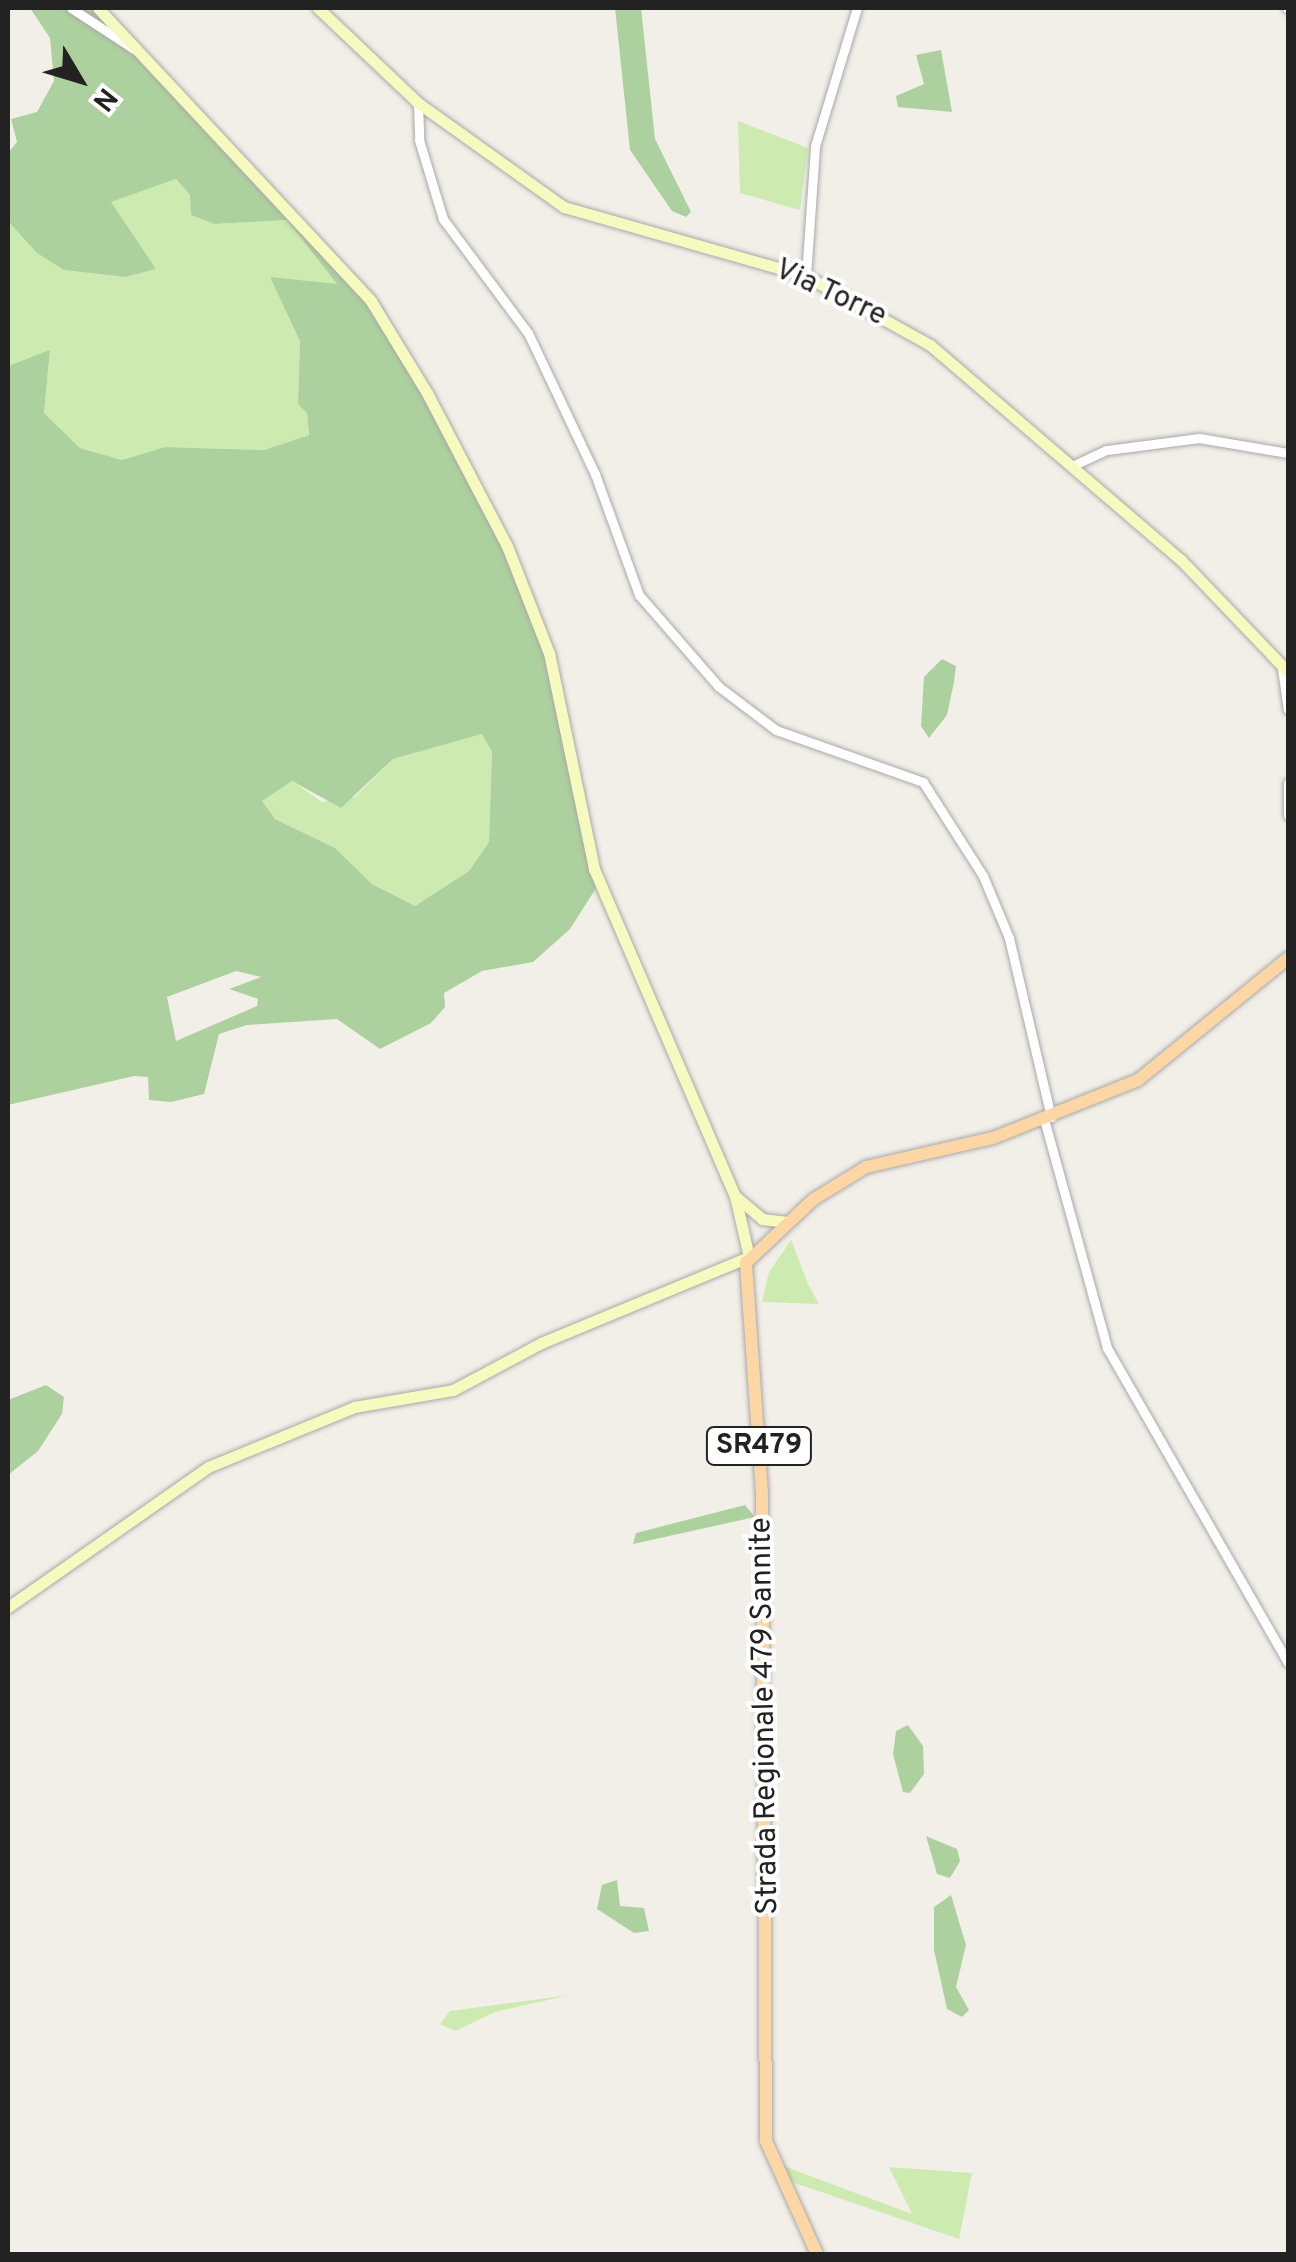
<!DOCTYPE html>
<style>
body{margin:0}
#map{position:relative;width:1296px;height:2262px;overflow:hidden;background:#f2efe9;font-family:Overpass,sans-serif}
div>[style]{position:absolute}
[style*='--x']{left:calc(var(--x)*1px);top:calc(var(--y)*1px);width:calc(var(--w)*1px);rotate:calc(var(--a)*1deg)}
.grass>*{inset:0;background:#cdebb0}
.forest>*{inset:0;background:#add19e}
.roads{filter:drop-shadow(0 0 2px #a9a9a9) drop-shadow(0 0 2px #a9a9a9)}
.minor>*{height:9px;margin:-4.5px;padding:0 4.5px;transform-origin:4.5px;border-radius:4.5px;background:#fff}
.secondary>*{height:11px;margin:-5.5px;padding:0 5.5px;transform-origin:5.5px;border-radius:5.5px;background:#f7fabf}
.primary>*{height:12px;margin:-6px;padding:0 6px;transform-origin:6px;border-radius:6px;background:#fcd6a4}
span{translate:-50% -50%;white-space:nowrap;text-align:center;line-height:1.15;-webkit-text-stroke:8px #fff;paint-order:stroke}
.shield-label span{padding:2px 8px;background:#fff;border:2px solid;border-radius:8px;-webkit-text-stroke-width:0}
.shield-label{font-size:28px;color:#222;font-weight:700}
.street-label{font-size:30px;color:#222}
.frame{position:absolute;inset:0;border:10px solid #222;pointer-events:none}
.north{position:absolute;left:30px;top:30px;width:100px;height:100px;-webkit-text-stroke:8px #fff;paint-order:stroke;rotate:128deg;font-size:28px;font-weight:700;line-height:40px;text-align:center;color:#222}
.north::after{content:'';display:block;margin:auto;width:35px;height:45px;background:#222;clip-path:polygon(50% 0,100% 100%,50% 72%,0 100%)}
</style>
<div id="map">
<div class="grass">
<i style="clip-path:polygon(738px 121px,808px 148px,800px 210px,740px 193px)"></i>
<i style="clip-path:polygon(176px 179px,215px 224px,287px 220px,337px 284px,318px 287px,292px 323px,300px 341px,298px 403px,307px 413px,309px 435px,264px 450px,165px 447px,122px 460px,80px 448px,44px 413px,50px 351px,8px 366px,8px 221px,64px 270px,126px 277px,156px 269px,110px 202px)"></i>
<i style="clip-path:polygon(482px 734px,492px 752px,489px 842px,469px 871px,415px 906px,372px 884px,335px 848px,275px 819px,261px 801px,292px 781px,322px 802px,355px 797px,393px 759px)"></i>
<i style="clip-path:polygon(791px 1240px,808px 1284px,819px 1304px,762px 1302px,769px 1272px)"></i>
<i style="clip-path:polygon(570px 1995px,495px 2012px,455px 2031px,440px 2024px,450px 2011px)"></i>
<i style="clip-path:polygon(778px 2164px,912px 2214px,889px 2167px,972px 2173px,959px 2239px,786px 2180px)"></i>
</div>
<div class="forest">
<i style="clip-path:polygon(evenodd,30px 8px,98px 8px,352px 279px,472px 475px,549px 653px,600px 882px,570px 929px,533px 962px,482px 971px,444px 993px,445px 1007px,431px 1023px,380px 1049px,337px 1019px,247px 1025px,219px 1034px,204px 1094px,171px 1102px,149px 1100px,148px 1077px,134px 1076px,8px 1105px,8px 366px,50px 350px,44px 413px,80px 448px,122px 460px,165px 447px,264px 450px,309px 435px,307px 413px,298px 404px,300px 341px,270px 277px,337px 284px,287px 220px,215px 224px,191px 215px,190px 195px,176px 179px,111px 202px,156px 269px,126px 277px,64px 270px,37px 253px,8px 221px,8px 153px,17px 142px,11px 119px,37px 112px,54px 81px,50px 38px,30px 8px,482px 734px,492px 752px,489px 842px,469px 871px,415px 906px,372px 884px,335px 848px,275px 819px,262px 801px,292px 781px,341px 808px,393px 759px,482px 734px,30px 8px,236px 971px,261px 977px,229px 989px,258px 999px,257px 1006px,176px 1041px,167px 997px,236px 971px)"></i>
<i style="clip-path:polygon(615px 8px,641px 8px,655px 139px,691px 212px,686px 217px,672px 211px,630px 150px)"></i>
<i style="clip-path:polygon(941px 50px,952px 112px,898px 107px,896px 96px,924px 84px,916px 55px)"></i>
<i style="clip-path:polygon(942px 659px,956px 666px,954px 682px,947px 715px,929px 738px,921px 726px,924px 677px)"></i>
<i style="clip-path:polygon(46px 1385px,64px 1397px,62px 1414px,38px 1451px,8px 1475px,8px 1400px)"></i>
<i style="clip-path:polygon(745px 1505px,755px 1517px,633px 1544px,636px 1533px)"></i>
<i style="clip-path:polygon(908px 1725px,923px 1746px,924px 1774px,910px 1793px,903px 1792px,893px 1754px,896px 1731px)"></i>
<i style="clip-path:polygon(926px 1836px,957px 1849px,960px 1861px,950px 1878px,937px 1874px)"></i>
<i style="clip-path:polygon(617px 1880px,620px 1906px,644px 1908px,649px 1931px,634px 1933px,597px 1909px,602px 1885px)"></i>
<i style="clip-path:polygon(951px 1895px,966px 1945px,956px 1987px,969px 2010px,962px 2017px,947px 2009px,934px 1950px,934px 1907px)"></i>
</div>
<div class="roads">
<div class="minor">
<i style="--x:71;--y:8;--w:75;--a:33.1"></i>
<i style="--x:1287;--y:8;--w:1;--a:0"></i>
<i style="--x:418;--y:103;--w:37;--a:88"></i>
<i style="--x:419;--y:140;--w:83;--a:73.1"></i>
<i style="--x:443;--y:219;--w:142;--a:53.3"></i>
<i style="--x:528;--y:333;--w:156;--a:64.6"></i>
<i style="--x:595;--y:474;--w:129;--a:70"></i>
<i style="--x:639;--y:595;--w:121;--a:49"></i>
<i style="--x:718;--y:686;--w:73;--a:37.2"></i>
<i style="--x:776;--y:730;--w:156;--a:19.5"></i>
<i style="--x:923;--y:782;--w:112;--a:57.4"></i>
<i style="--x:983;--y:876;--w:67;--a:67.2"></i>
<i style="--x:1009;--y:938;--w:184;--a:76.8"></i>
<i style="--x:806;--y:276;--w:130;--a:-86"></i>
<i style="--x:815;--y:146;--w:144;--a:-73.1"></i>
<i style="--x:1072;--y:466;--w:38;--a:-25"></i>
<i style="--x:1107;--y:450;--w:93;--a:-7.4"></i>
<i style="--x:1199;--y:438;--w:90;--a:9.6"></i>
<i style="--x:1282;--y:668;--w:42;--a:81.9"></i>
<i style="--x:1288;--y:783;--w:32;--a:90"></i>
<i style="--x:1044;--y:1119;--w:238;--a:74.6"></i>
<i style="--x:1107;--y:1348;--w:363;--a:60.1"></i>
</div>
<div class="secondary">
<i style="--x:98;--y:8;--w:400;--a:47"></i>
<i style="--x:371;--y:301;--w:108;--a:58.7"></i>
<i style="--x:427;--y:393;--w:173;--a:62.4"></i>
<i style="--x:507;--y:546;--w:115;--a:68.6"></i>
<i style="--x:549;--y:653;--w:221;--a:78.2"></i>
<i style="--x:594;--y:869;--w:356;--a:66.7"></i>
<i style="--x:735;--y:1196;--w:35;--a:40"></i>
<i style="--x:762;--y:1219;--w:23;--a:7"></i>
<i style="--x:318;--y:8;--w:138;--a:43.5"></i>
<i style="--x:418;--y:103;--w:179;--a:35.5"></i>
<i style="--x:564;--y:207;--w:252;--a:15.9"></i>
<i style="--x:806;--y:276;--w:142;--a:29.1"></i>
<i style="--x:930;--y:345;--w:330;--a:40.6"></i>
<i style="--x:1181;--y:560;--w:155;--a:46.3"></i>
<i style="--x:8;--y:1607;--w:244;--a:-35"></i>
<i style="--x:208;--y:1467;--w:158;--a:-22.3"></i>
<i style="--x:354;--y:1407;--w:100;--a:-9.7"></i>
<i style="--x:453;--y:1390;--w:100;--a:-28.1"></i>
<i style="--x:541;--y:1343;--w:225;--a:-22.5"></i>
<i style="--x:749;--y:1257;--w:63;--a:-102.9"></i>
</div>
<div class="primary">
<i style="--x:817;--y:2254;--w:124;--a:-114.3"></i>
<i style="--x:766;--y:2141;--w:648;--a:-90.35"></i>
<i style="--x:762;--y:1493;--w:231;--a:-94"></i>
<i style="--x:746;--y:1263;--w:93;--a:-43.3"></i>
<i style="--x:814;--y:1199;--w:61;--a:-31.6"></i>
<i style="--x:866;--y:1167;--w:130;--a:-12.9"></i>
<i style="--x:993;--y:1138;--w:156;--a:-21.8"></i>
<i style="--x:1138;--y:1080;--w:193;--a:-39.1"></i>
</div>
</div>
<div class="shield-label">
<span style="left:759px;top:1446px">SR479</span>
</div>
<div class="street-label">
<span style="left:830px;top:294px;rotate:25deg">Via Torre</span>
<span style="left:766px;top:1716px;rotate:-91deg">Strada Regionale 479 Sannite</span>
</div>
<div class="frame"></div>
<div class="north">N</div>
</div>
